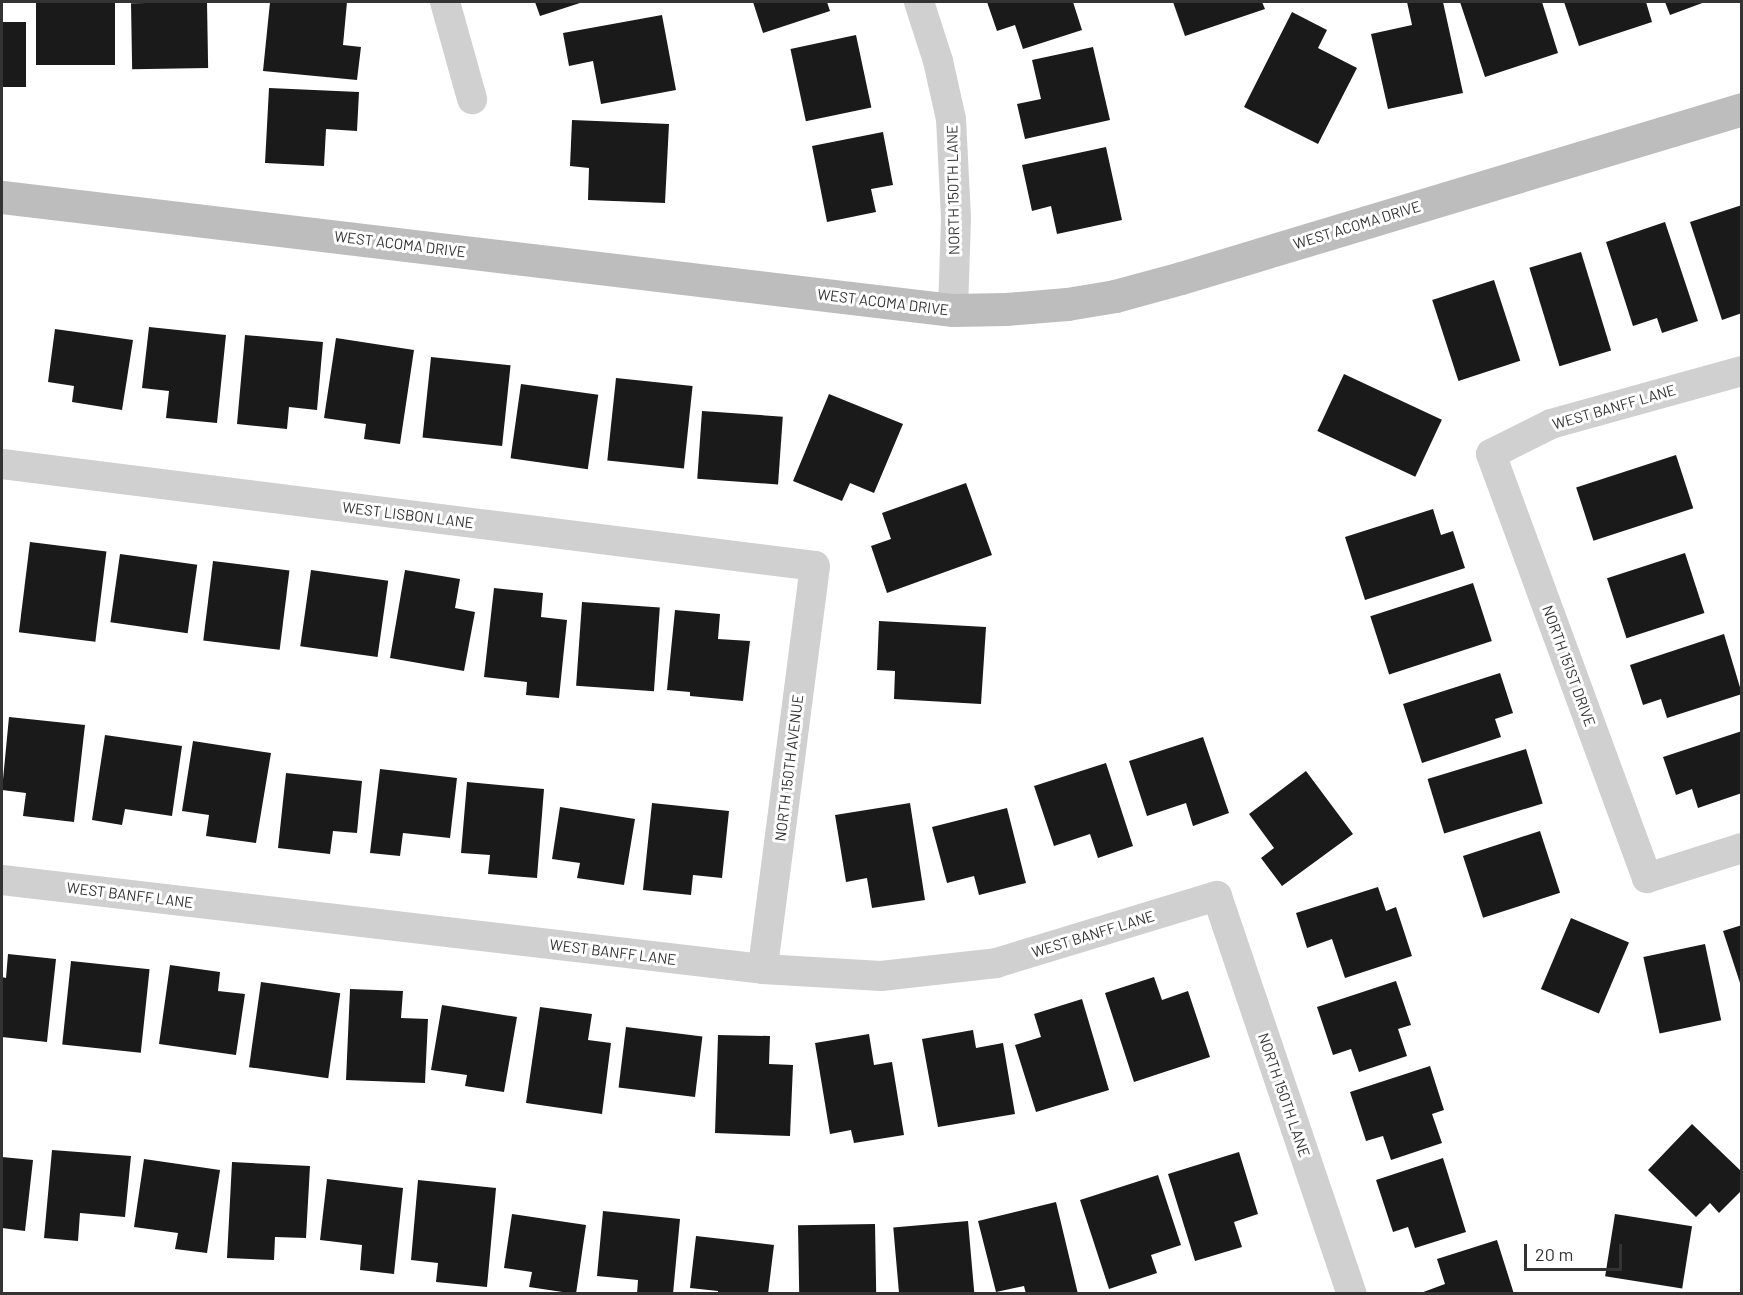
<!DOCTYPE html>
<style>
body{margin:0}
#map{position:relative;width:1743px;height:1295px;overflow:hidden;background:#fff;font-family:Barlow,sans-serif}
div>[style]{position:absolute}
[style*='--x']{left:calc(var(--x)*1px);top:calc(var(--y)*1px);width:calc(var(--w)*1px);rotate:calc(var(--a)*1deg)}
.building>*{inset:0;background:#1a1a1a;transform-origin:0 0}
.street>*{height:30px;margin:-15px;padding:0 15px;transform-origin:15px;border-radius:15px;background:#d0d0d0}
.secondary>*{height:33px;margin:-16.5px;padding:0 16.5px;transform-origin:16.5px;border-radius:16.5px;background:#bdbdbd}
span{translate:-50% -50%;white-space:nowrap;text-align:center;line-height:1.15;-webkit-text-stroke:6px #fff;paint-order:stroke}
.street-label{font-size:15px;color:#333}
.frame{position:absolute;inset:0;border:3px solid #333;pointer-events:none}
.scale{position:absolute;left:1524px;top:1244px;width:98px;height:27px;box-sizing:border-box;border:3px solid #333;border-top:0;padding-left:8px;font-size:18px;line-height:21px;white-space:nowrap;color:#333;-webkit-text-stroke:4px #fff;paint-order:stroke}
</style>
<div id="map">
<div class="building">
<i style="left:36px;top:2px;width:79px;height:63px"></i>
<i style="left:207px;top:2px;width:66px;height:76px;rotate:89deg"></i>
<i style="clip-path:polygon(270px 2px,347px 2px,343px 45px,361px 47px,357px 80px,263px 71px)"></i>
<i style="clip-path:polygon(535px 2px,583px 2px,540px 16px)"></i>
<i style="clip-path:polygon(753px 2px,827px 2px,830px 11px,763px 33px)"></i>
<i style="clip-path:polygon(987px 2px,1073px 2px,1082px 30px,1023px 49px,1015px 25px,997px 31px)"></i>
<i style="clip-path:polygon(1173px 2px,1262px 2px,1265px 9px,1185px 36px)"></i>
<i style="clip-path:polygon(1407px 2px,1443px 2px,1463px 93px,1388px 109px,1371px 34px,1412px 25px)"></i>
<i style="clip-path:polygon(1460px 2px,1542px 2px,1558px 53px,1485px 77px)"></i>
<i style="clip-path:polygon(1564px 2px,1646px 2px,1652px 22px,1579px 46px)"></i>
<i style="clip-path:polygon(1665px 2px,1705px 2px,1670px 15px)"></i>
<i style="clip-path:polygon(1292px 12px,1327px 30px,1318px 48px,1357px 68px,1318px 144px,1244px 107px)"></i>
<i style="clip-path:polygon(662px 15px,676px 90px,601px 104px,593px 61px,569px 66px,563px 33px)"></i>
<i style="left:2px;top:22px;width:24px;height:65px"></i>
<i style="left:856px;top:35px;width:74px;height:67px;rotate:78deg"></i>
<i style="clip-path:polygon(1093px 47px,1110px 120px,1025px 139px,1017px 104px,1041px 99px,1032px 60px)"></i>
<i style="clip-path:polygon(269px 88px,359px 92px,357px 131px,326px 129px,324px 166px,265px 163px)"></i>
<i style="clip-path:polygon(572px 120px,669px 124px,665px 203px,588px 200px,589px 168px,570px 166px)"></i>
<i style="clip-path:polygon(883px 132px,893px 185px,871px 189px,876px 212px,827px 222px,812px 146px)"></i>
<i style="clip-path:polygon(1106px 147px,1122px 220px,1057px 234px,1051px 206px,1032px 211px,1022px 165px)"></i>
<i style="clip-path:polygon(1742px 205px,1742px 313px,1722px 320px,1690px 222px)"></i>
<i style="clip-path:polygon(1665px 222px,1698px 321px,1662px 333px,1657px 318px,1633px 326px,1606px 242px)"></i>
<i style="left:1581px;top:252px;width:103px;height:54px;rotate:73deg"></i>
<i style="left:1494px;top:280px;width:85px;height:65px;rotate:72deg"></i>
<i style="clip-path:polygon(149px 327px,226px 335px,217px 423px,166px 418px,169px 391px,142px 388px)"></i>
<i style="clip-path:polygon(55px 329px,133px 340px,122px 410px,72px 402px,74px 386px,48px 382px)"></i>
<i style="clip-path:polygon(245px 335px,323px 342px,317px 410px,289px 407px,287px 429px,237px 424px)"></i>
<i style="clip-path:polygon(336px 338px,414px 350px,400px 444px,364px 439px,366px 424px,324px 418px)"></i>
<i style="left:431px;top:357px;width:80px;height:81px;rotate:6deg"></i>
<i style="left:1344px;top:374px;width:108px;height:63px;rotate:25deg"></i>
<i style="left:616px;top:378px;width:77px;height:83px;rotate:6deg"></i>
<i style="left:521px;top:384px;width:78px;height:75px;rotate:8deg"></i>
<i style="clip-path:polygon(829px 394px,903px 424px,874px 493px,850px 483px,842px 501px,793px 481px)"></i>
<i style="left:702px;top:411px;width:81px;height:68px;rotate:4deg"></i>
<i style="left:1676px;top:455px;width:56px;height:105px;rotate:72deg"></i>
<i style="clip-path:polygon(966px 483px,992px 555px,887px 593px,871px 546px,891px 539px,882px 513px)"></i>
<i style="clip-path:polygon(1433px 509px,1441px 535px,1453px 531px,1465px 568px,1365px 600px,1345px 537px)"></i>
<i style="left:30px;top:542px;width:77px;height:91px;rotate:7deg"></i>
<i style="left:1685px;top:553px;width:63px;height:82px;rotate:72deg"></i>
<i style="left:120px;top:554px;width:78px;height:69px;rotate:8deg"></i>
<i style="left:213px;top:561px;width:77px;height:80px;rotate:7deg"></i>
<i style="left:311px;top:570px;width:78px;height:77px;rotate:8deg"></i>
<i style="clip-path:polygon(405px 570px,460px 579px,455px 608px,475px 612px,464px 671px,390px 658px)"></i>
<i style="left:1473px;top:583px;width:61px;height:108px;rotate:72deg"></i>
<i style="clip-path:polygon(494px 588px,543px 593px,541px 617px,567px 620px,559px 698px,526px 695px,527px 682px,484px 677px)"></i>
<i style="left:582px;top:602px;width:78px;height:84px;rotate:4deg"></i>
<i style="clip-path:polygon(675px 610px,720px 614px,718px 639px,750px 641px,743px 701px,690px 696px,690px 692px,667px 690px)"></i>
<i style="clip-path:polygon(879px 621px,986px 627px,981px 704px,894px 699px,895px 671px,877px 670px)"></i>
<i style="clip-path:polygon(1724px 634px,1742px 694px,1667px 718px,1661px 699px,1643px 705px,1630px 665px)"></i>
<i style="clip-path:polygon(1500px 673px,1513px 713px,1495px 719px,1501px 737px,1422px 763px,1403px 704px)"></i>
<i style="clip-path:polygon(9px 717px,85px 725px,74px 822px,23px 816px,26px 793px,2px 790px)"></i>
<i style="clip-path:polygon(1742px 731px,1742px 793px,1698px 808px,1692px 789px,1676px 795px,1663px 757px)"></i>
<i style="clip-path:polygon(105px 735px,182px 746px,172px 816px,125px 809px,122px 825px,92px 820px)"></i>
<i style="clip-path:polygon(1203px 737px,1229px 813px,1193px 826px,1186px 803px,1147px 816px,1129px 761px)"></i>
<i style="clip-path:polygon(193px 741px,271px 753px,256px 843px,206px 836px,209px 815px,182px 811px)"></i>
<i style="left:1526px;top:749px;width:57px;height:103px;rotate:73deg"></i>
<i style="clip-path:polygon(1106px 763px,1133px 846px,1098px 858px,1090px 834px,1054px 846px,1034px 786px)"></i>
<i style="clip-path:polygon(380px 769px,457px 778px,450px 838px,403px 833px,400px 856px,370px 853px)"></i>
<i style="clip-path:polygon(1306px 771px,1353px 834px,1282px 886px,1261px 858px,1274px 848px,1249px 814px)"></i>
<i style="clip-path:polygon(286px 773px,362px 781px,357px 833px,333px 831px,330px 854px,278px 848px)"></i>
<i style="clip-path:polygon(467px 782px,544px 789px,537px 878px,488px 874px,490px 855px,461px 853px)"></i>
<i style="clip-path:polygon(652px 803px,729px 811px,722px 878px,693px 875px,691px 895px,643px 890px)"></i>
<i style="clip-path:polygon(910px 803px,925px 900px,872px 908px,867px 878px,846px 882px,835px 815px)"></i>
<i style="clip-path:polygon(560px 807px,635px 819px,624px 885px,577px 878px,580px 863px,552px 859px)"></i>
<i style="clip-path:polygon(1007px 808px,1026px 883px,979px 895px,974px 876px,947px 883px,932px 827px)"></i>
<i style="left:1540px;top:831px;width:65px;height:81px;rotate:72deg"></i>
<i style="clip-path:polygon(1378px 887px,1386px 911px,1396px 907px,1412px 956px,1345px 978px,1332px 939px,1307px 948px,1296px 913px)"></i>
<i style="left:1571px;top:918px;width:63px;height:77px;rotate:23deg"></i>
<i style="clip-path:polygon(1742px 925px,1742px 986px,1741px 986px,1723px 931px)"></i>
<i style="left:1705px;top:944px;width:78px;height:63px;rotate:78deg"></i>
<i style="clip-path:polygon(8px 954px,56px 959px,47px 1042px,2px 1037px,2px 977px,6px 978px)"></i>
<i style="left:71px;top:961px;width:79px;height:84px;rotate:6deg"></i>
<i style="clip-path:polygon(170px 965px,220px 972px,218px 991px,245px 994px,236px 1055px,159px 1044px)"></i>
<i style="clip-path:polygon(1154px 977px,1162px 1000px,1188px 991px,1210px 1057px,1134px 1082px,1105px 993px)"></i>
<i style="clip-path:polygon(1396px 981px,1411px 1025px,1398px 1029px,1407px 1056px,1359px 1072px,1351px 1049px,1333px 1055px,1317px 1007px)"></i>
<i style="left:261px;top:982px;width:80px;height:86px;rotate:8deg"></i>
<i style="clip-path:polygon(350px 989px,403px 991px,401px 1018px,428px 1019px,425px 1083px,346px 1080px)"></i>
<i style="clip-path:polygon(1082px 999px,1109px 1090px,1036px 1112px,1015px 1045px,1041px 1037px,1034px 1014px)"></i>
<i style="clip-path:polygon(442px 1005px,517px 1017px,504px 1092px,465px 1086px,467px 1075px,431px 1070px)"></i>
<i style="clip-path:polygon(540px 1007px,592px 1014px,588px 1040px,611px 1043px,602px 1114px,526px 1103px)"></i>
<i style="left:626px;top:1027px;width:77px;height:61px;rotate:7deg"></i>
<i style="clip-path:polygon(973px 1030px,976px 1048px,1003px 1043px,1015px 1114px,938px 1127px,922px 1039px)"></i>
<i style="clip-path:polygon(869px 1034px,874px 1065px,892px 1062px,904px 1135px,854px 1143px,851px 1130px,830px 1134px,815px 1043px)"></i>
<i style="clip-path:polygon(718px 1035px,770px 1036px,769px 1064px,793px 1065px,790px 1136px,715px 1133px)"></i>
<i style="clip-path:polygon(1430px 1066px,1444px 1110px,1432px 1114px,1442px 1143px,1391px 1160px,1383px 1136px,1366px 1141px,1350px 1092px)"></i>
<i style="clip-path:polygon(1692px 1124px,1742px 1172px,1742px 1190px,1719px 1213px,1710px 1203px,1696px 1217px,1648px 1170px)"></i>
<i style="clip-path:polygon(52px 1150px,131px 1156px,125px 1217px,80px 1213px,78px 1241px,44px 1238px)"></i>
<i style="clip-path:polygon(1239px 1152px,1258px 1214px,1234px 1222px,1242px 1247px,1195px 1261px,1168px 1174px)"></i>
<i style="clip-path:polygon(2px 1157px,33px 1160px,25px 1231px,2px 1228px)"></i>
<i style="clip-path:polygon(1443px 1158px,1466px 1232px,1415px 1248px,1408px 1227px,1393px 1232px,1376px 1180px)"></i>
<i style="clip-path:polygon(144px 1159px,220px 1170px,207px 1253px,175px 1249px,178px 1233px,134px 1227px)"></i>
<i style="clip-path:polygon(232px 1162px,310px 1166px,306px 1238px,275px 1237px,274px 1260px,227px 1258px)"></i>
<i style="clip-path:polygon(1158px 1175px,1181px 1245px,1151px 1255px,1157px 1273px,1109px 1289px,1080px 1200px)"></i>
<i style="clip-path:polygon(327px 1179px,403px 1188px,394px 1274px,360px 1270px,362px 1245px,320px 1240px)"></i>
<i style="clip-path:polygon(418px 1180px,496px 1188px,487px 1287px,436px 1282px,438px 1263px,411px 1260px)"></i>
<i style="clip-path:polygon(1056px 1202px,1078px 1294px,1026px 1294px,1024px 1286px,996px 1292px,978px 1221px)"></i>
<i style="clip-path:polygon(603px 1211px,680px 1219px,673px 1294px,637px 1294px,638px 1280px,597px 1276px)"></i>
<i style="clip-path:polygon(512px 1214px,586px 1225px,576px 1294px,529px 1287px,532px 1272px,504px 1268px)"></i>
<i style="left:1615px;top:1214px;width:78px;height:63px;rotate:9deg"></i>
<i style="left:968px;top:1221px;width:73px;height:75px;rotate:85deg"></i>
<i style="left:875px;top:1224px;width:70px;height:77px;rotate:89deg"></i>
<i style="clip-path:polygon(696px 1236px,774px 1245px,768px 1294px,718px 1294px,718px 1291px,690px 1288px)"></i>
<i style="clip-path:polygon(1497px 1240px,1514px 1294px,1418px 1294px,1445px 1284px,1437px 1259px)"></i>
</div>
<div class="street">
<i style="--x:445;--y:2;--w:101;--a:74.4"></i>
<i style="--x:919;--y:2;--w:62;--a:72.1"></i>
<i style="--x:938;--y:61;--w:59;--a:77.4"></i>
<i style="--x:951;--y:119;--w:100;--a:87.1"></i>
<i style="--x:956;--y:219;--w:91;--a:91.9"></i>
<i style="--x:1742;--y:371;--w:198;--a:164.5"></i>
<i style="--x:1551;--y:424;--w:67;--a:153.4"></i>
<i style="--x:1491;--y:454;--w:452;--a:69.8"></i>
<i style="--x:1647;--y:878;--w:100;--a:-17.5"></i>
<i style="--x:2;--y:464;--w:819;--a:7.15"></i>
<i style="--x:815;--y:566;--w:406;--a:97.4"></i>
<i style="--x:2;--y:880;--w:766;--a:6.67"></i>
<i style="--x:763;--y:969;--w:118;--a:3.4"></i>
<i style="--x:881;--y:976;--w:116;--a:-6.4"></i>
<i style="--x:996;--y:963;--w:231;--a:-16.9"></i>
<i style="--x:1217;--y:896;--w:420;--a:71.3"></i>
</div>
<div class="secondary">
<i style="--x:2;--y:197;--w:958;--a:6.78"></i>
<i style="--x:953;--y:310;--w:53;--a:-1.1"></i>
<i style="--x:1006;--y:309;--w:61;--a:-4.7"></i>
<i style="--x:1067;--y:304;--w:49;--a:-9.5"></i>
<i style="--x:1115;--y:296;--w:68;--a:-15.3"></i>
<i style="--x:1181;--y:278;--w:586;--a:-16.76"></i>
</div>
<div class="street-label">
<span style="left:953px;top:190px;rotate:-91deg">NORTH 150TH LANE</span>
<span style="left:1357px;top:225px;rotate:-17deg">WEST ACOMA DRIVE</span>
<span style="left:400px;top:244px;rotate:7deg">WEST ACOMA DRIVE</span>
<span style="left:883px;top:302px;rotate:7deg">WEST ACOMA DRIVE</span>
<span style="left:1614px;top:407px;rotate:-16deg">WEST BANFF LANE</span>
<span style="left:408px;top:515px;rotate:7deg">WEST LISBON LANE</span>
<span style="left:1569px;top:666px;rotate:70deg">NORTH 151ST DRIVE</span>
<span style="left:789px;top:768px;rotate:-83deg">NORTH 150TH AVENUE</span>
<span style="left:130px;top:895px;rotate:7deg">WEST BANFF LANE</span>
<span style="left:1093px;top:934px;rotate:-17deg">WEST BANFF LANE</span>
<span style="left:613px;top:952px;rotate:7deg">WEST BANFF LANE</span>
<span style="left:1284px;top:1095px;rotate:71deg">NORTH 150TH LANE</span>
</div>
<div class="frame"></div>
<div class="scale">20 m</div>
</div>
